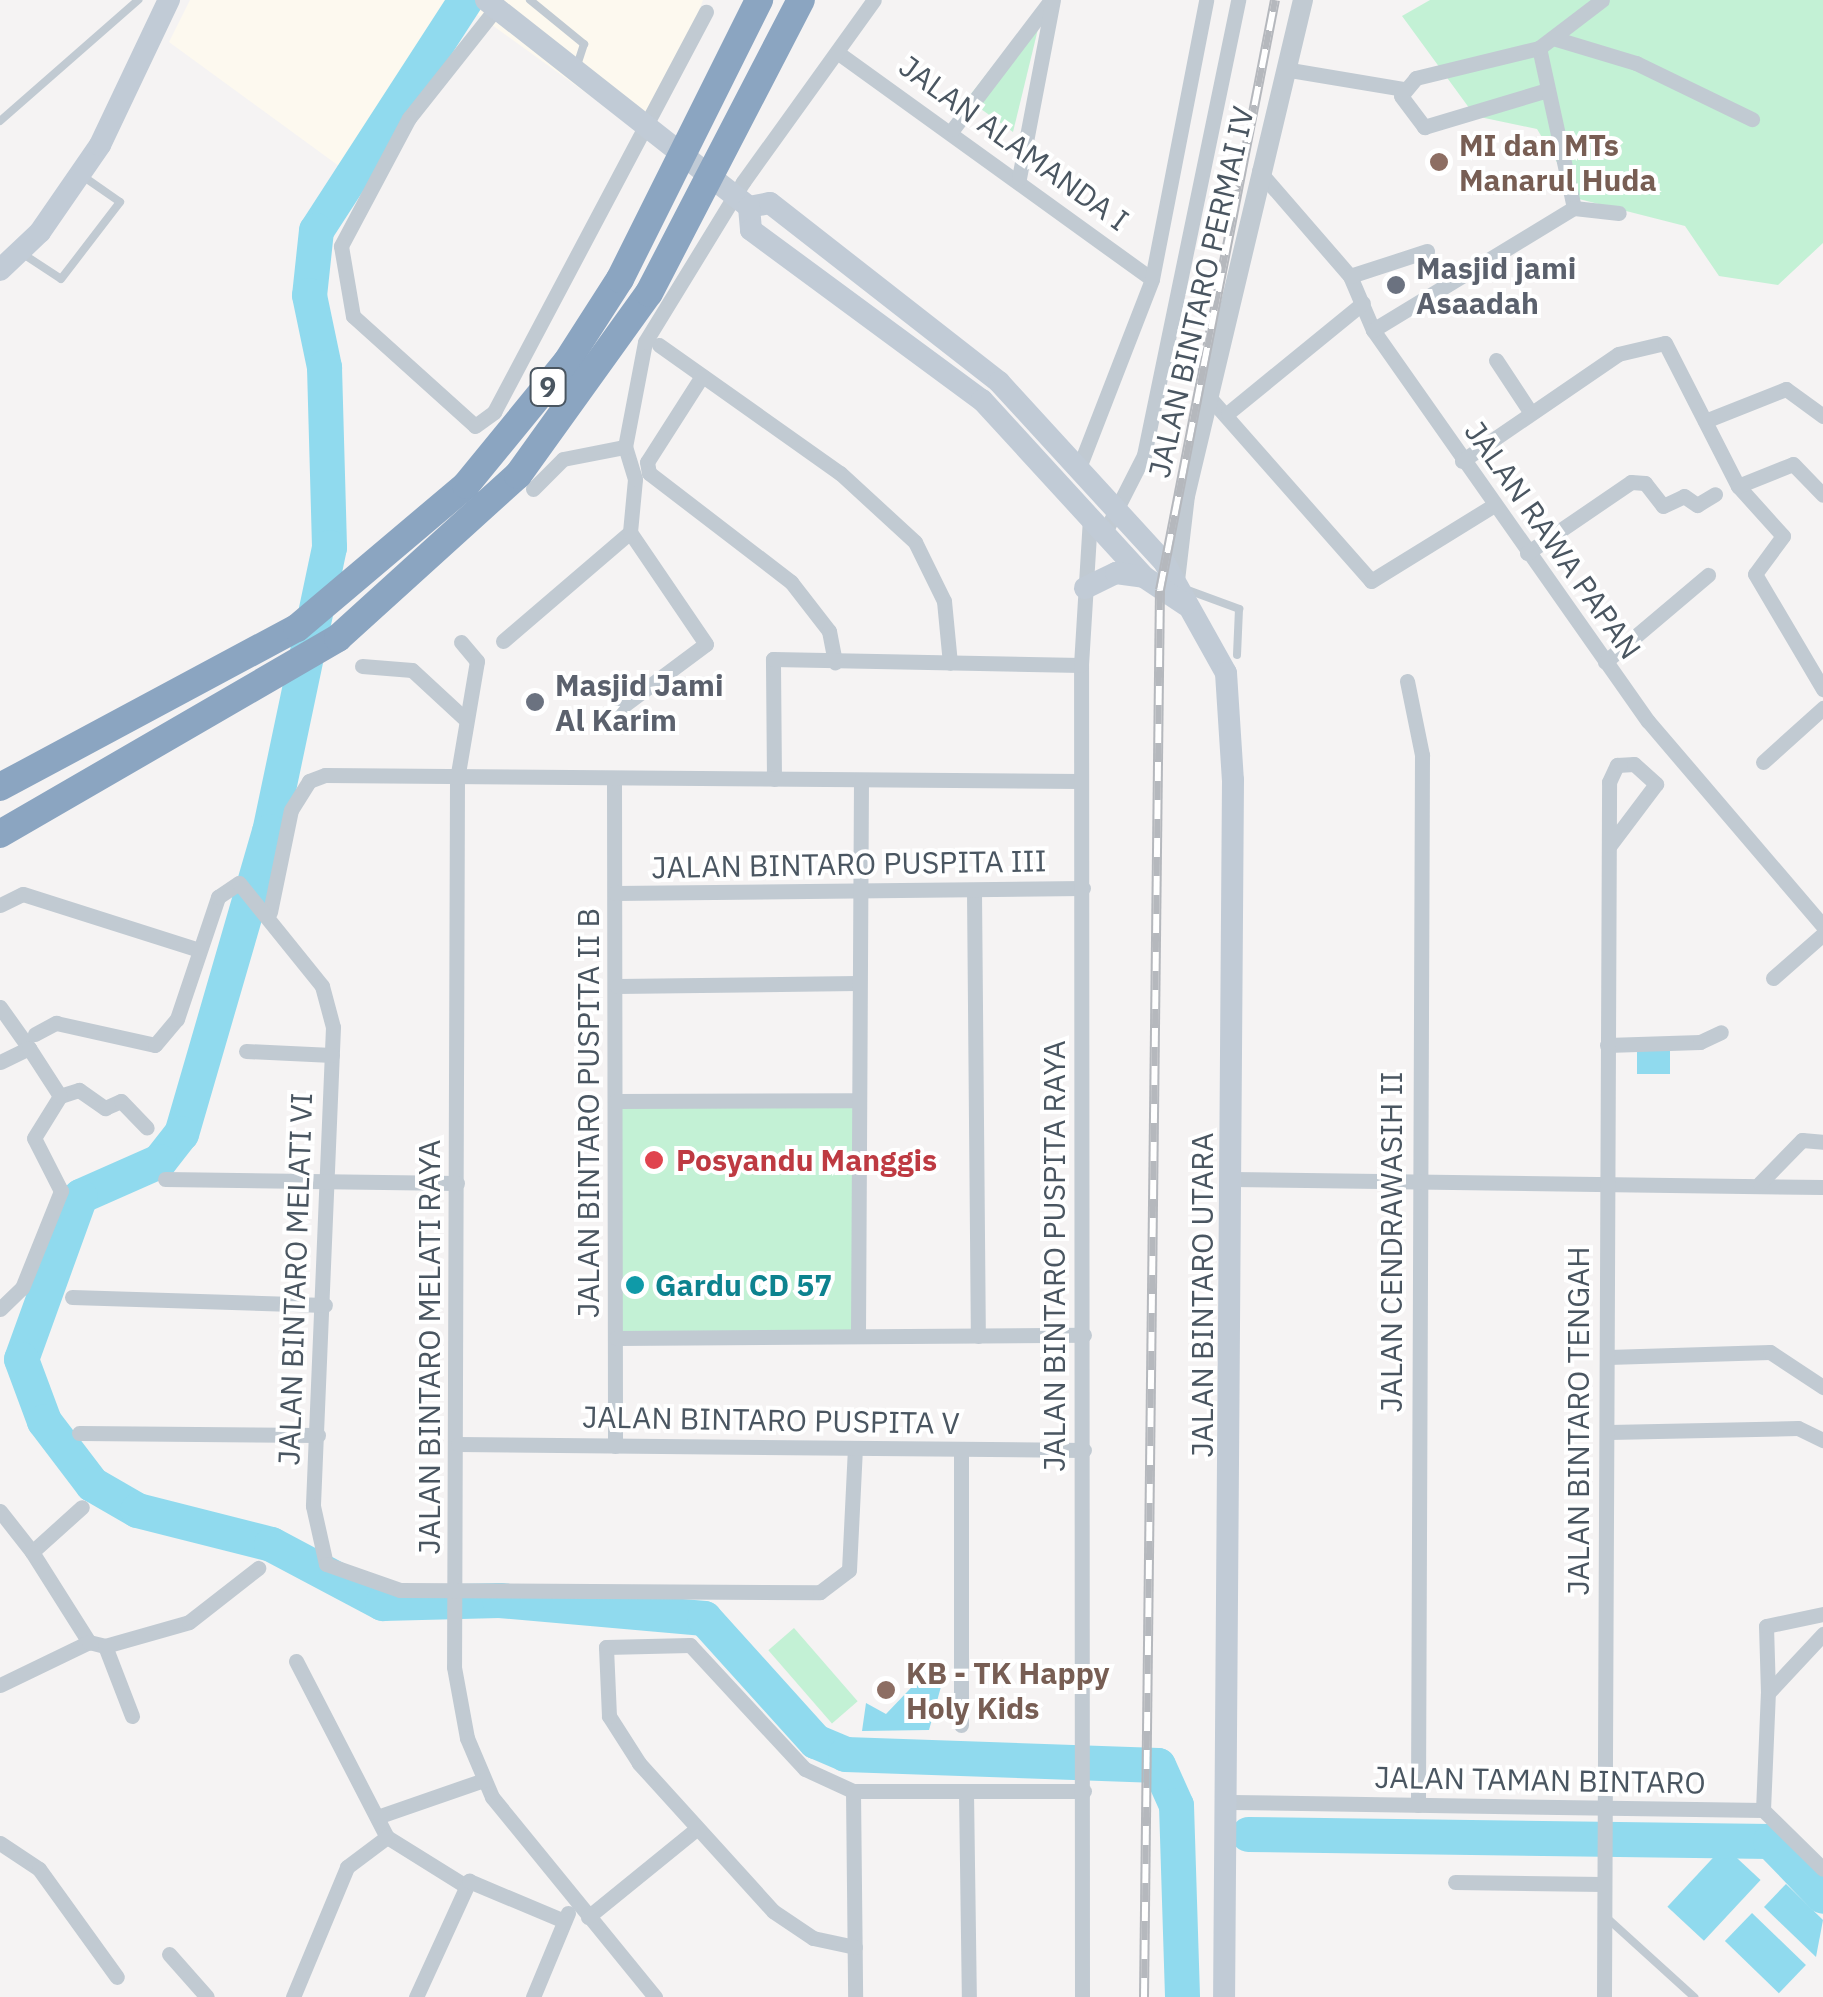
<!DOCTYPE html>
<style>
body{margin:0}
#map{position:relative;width:1823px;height:1997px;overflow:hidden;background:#f5f3f3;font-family:"IBM Plex Sans",sans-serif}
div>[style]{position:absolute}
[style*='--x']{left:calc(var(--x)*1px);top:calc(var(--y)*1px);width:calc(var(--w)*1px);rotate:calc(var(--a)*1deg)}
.commercial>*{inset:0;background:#fdf9ef}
.green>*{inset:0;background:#c3f1d5;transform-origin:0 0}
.water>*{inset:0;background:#90daee;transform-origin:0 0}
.river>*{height:35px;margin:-17.5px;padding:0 17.5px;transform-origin:17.5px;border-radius:17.5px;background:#90daee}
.service>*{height:8px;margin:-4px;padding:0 4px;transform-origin:4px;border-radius:4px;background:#c1cad2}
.minor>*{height:15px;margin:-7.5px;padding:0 7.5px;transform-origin:7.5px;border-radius:7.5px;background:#c1cad2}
.tertiary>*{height:20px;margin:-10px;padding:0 10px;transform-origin:10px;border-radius:10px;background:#c1cad2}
.secondary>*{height:22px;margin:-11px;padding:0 11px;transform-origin:11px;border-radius:11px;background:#c1cbd6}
.motorway>*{height:28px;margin:-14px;padding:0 14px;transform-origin:14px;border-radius:14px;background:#8ba5c1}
.rail>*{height:10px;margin-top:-5px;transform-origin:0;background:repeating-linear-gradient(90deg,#fff 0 19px,#b5b8bd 0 38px);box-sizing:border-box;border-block:2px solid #b5b8bd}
.dots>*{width:28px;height:28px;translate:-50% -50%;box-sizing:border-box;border:5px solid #fff;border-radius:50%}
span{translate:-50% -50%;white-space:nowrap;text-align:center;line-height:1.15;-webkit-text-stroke:8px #fff;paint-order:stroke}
.shield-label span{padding:2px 8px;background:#fff;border:2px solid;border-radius:8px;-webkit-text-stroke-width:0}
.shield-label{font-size:28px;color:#4a5661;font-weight:700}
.street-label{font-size:30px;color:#4a5661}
.education-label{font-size:30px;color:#785e54;font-weight:700}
.left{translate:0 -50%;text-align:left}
.worship-label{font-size:30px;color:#5b616d;font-weight:700}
.health-label{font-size:30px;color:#be3a42;font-weight:700}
.culture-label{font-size:30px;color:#0d838f;font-weight:700}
</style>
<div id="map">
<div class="commercial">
<i style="clip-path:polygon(190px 0,703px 0,650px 139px,474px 12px,354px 177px,169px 42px)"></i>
</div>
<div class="green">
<i style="clip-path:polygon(1045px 0,1013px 132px,967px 99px)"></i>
<i style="clip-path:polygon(1430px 0,1823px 0,1823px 243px,1778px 285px,1719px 276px,1685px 226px,1579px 199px,1537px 129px,1475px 116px,1402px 16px)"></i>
<i style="left:858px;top:1100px;width:234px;height:243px;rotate:90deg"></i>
<i style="left:794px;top:1628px;width:97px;height:34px;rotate:49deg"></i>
</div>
<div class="water">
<i style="left:1637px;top:1050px;width:33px;height:24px"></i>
<i style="clip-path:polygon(947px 1665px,929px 1730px,862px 1731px,866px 1703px,886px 1714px,929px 1669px)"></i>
<i style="left:1724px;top:1846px;width:50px;height:83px;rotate:43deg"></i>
<i style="clip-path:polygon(1786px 1884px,1823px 1920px,1816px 1957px,1764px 1907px)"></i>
<i style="left:1752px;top:1913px;width:75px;height:39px;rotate:44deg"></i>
</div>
<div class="river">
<i style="--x:465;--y:0;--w:274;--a:122.9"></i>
<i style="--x:316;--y:230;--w:65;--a:96.1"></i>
<i style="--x:309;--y:295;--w:74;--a:78.2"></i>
<i style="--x:324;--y:367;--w:180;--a:88.4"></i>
<i style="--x:329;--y:547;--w:290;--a:101.9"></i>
<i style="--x:269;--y:831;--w:315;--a:106.2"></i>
<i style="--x:181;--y:1133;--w:36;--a:128"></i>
<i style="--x:159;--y:1161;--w:86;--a:156.1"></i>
<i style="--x:80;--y:1196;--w:173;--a:109.9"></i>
<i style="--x:21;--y:1359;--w:66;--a:69.6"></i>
<i style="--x:44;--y:1421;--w:79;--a:52.7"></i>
<i style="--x:92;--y:1484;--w:52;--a:30"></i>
<i style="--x:137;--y:1510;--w:138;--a:14.2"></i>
<i style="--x:271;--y:1544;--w:126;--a:28"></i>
<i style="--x:382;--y:1603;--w:117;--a:-1.5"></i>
<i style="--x:499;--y:1600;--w:206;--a:5"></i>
<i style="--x:704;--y:1618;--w:166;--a:47.9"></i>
<i style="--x:815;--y:1741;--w:33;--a:23"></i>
<i style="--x:845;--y:1754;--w:313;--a:2"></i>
<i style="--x:1158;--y:1765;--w:44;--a:65.8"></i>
<i style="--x:1176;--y:1805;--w:192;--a:88.2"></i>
<i style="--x:1248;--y:1834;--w:522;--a:0.77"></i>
<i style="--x:1770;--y:1841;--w:76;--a:46.1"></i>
</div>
<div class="service">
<i style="--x:530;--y:0;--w:70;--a:39.2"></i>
<i style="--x:584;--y:44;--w:23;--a:108"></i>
<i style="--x:0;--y:121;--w:184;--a:-41.2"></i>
<i style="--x:23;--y:254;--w:45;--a:33.3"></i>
<i style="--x:61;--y:279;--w:97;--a:-52.5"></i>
<i style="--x:120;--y:202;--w:44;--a:-145.2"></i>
<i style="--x:1185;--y:589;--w:58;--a:20.3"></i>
<i style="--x:1239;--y:609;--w:46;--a:92.5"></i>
<i style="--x:1607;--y:1918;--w:118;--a:42.2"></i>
</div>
<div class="minor">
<i style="--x:497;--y:7;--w:142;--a:128.4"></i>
<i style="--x:409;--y:118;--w:145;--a:118"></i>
<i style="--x:341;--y:246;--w:71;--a:80.3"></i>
<i style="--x:353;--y:316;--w:164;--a:42"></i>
<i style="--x:475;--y:426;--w:24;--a:-36"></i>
<i style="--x:494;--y:412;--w:453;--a:-62.1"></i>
<i style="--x:1553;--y:38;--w:87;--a:16.8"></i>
<i style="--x:1636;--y:63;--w:129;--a:25.8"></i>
<i style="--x:1539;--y:48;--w:127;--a:166.3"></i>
<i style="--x:1416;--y:78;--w:23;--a:130"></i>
<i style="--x:1401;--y:96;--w:39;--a:53"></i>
<i style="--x:1424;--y:127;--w:128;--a:-16.7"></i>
<i style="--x:841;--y:55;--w:383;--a:35.8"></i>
<i style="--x:1284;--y:69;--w:122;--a:9.5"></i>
<i style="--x:953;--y:129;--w:161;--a:-52.8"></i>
<i style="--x:1259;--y:171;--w:139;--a:49.1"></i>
<i style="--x:1350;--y:276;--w:59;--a:66.9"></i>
<i style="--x:1373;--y:330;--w:478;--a:54.9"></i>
<i style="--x:1648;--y:721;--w:270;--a:49.5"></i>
<i style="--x:1019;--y:178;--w:181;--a:-79.2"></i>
<i style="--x:1574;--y:208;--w:164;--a:-102.3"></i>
<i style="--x:1539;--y:48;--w:79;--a:-37.3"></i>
<i style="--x:1350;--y:276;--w:81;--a:-18"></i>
<i style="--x:1373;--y:330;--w:235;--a:-31.3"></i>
<i style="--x:1574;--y:208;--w:45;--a:6.3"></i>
<i style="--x:659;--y:345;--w:222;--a:35.3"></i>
<i style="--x:840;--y:473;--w:102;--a:42.6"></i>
<i style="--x:915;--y:542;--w:66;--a:63.8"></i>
<i style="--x:944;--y:601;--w:62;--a:84.5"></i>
<i style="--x:1496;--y:360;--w:60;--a:56.6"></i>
<i style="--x:702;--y:376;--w:102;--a:122.6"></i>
<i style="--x:647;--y:462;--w:11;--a:80"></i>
<i style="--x:649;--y:473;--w:179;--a:37.5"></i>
<i style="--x:791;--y:582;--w:62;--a:52.2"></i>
<i style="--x:829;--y:631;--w:32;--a:79"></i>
<i style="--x:1209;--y:397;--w:245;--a:48.6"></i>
<i style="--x:1371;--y:581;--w:145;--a:-31.7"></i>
<i style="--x:1228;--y:413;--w:174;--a:-39.2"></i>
<i style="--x:1705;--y:421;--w:87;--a:-21.6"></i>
<i style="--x:1786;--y:389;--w:46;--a:36.1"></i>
<i style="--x:1462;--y:461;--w:189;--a:-34.4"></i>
<i style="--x:1618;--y:354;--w:48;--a:-13.2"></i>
<i style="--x:1665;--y:343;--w:161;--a:63"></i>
<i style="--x:1738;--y:486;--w:67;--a:48"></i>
<i style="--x:1783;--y:536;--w:47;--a:126.4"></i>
<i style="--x:1755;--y:574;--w:134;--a:59.4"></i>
<i style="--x:1080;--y:465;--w:199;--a:-68.8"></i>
<i style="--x:1152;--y:279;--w:284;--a:-79"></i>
<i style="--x:1738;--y:486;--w:59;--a:-21.8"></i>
<i style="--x:1793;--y:464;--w:43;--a:45.9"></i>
<i style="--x:533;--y:489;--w:42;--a:-45"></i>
<i style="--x:563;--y:459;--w:63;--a:-11"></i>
<i style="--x:1105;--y:532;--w:86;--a:-63.1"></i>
<i style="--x:1144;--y:455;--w:465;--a:-78.3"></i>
<i style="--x:1527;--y:553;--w:126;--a:-34.3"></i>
<i style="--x:1631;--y:482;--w:14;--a:4"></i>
<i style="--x:1645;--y:483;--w:29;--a:52"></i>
<i style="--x:1663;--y:506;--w:23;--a:-25"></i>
<i style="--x:1684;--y:496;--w:16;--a:35"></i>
<i style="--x:1697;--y:505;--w:21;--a:-31"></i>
<i style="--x:503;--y:641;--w:167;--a:-40.6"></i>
<i style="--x:461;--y:642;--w:25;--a:50"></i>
<i style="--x:477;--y:661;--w:120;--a:99.6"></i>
<i style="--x:457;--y:779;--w:888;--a:90.19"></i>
<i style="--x:454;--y:1667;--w:72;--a:79.6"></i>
<i style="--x:467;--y:1738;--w:64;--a:67"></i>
<i style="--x:492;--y:1797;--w:258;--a:50.8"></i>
<i style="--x:1605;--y:662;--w:135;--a:-40.2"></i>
<i style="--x:362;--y:666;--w:50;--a:4.6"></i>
<i style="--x:412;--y:670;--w:71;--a:42.7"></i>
<i style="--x:1407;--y:681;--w:76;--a:78.5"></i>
<i style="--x:1422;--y:755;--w:1050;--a:90.22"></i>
<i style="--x:600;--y:723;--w:132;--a:-36.7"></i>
<i style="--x:706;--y:644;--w:135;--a:-124.2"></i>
<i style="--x:630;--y:532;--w:53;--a:-84.6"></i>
<i style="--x:635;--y:479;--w:34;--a:-107"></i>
<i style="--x:625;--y:447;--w:107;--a:-79.2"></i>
<i style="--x:645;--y:342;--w:188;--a:-58.5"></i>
<i style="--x:743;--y:182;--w:224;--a:-54.3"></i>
<i style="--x:1763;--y:762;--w:81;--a:-42"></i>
<i style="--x:774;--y:779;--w:120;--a:-90.5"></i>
<i style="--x:773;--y:659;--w:308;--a:1.1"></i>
<i style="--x:614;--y:780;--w:666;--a:89.91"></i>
<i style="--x:974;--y:892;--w:444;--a:89.5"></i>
<i style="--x:615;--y:893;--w:468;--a:-0.6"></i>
<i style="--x:0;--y:905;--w:25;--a:-26"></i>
<i style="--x:23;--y:894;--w:182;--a:17.6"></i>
<i style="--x:270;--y:912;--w:104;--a:-78.4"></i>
<i style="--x:291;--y:810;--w:34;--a:-58"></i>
<i style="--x:309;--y:781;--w:17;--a:-21"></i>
<i style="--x:325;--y:775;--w:755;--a:0.46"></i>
<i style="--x:1773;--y:978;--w:67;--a:-41.3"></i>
<i style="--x:617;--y:986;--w:240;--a:-0.7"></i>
<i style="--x:0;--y:1007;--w:50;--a:54.7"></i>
<i style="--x:29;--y:1048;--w:32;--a:154"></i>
<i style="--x:35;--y:1034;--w:24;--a:-28"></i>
<i style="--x:56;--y:1023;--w:101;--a:12.5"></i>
<i style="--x:155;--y:1045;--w:34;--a:-50"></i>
<i style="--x:177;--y:1019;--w:129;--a:-71.4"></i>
<i style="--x:218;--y:897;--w:25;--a:-34"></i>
<i style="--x:239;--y:883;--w:132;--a:51.1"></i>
<i style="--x:322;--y:986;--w:42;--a:75"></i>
<i style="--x:333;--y:1027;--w:479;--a:92.4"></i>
<i style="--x:313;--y:1506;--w:59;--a:77.4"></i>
<i style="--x:326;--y:1564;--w:78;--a:19.4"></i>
<i style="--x:400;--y:1590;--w:420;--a:0.3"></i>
<i style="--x:820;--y:1592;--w:36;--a:-37"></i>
<i style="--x:849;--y:1570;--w:122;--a:-87.2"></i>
<i style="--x:1607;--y:1045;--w:93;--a:-1.8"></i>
<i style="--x:1700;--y:1042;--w:23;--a:-25"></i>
<i style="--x:246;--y:1051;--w:86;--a:2.7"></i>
<i style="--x:60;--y:1096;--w:20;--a:-18"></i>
<i style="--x:79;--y:1090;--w:32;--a:35"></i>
<i style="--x:105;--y:1108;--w:17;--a:-24"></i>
<i style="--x:121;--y:1101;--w:37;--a:46"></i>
<i style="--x:615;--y:1101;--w:243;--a:-0.2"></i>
<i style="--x:165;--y:1179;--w:292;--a:0.8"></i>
<i style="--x:1233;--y:1179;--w:590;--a:0.78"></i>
<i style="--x:1760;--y:1183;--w:60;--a:-45.7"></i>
<i style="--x:1802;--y:1140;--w:21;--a:5"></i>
<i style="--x:72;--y:1297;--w:253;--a:1.8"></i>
<i style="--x:0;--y:1309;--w:30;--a:-44"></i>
<i style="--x:22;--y:1288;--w:105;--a:-68.1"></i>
<i style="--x:61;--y:1191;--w:59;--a:-117"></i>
<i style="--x:34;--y:1138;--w:49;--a:-58.2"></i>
<i style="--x:60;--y:1096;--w:57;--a:-122.9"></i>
<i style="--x:858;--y:1334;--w:554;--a:-89.69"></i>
<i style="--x:616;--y:1338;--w:468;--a:-0.4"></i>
<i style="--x:1608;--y:1357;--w:162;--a:-1.8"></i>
<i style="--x:1770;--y:1352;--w:64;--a:33.4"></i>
<i style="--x:1609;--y:1432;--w:189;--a:-1.2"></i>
<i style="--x:1798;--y:1428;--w:28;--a:26"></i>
<i style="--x:79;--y:1433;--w:239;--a:0.5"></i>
<i style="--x:458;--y:1444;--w:626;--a:0.55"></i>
<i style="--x:961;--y:1449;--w:276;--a:90"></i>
<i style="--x:0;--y:1511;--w:52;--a:52"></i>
<i style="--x:32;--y:1552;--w:67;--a:-42"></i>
<i style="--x:32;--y:1552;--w:107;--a:57.7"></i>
<i style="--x:105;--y:1646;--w:75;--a:68.9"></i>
<i style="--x:296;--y:1661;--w:198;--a:62.7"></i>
<i style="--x:0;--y:1685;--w:99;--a:-25.8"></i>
<i style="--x:89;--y:1642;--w:16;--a:14"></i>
<i style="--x:105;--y:1646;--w:87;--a:-15.9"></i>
<i style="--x:189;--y:1622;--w:88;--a:-38"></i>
<i style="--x:1768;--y:1693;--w:67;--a:-91.7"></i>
<i style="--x:1766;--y:1626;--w:58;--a:-11.9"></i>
<i style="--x:853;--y:1791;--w:206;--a:89.4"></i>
<i style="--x:966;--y:1792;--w:205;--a:89.2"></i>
<i style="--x:1231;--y:1802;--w:532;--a:0.86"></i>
<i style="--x:1763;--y:1810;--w:84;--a:44.5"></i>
<i style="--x:1763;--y:1810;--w:117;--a:-87.6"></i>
<i style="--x:1768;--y:1693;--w:81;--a:-47"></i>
<i style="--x:380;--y:1816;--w:110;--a:-19.1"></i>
<i style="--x:387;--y:1837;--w:91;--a:31.9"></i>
<i style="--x:0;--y:1843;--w:47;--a:33.7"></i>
<i style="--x:39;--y:1869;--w:133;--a:54.2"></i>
<i style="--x:1455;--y:1882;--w:148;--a:0.8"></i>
<i style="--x:588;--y:1917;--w:138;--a:-39.1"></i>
<i style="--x:855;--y:1947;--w:43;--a:-167.9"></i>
<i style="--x:813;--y:1938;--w:48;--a:-146"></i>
<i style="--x:773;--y:1911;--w:200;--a:-132.2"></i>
<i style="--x:639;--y:1763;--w:56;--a:-122.6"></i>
<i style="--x:609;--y:1716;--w:69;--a:-92.5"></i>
<i style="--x:606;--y:1647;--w:84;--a:-1.4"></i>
<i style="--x:690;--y:1645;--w:169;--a:47.2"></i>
<i style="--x:805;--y:1769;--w:53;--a:24.6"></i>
<i style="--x:853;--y:1791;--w:231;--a:0"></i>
<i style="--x:169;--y:1954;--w:57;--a:48.5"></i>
<i style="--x:293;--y:1997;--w:141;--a:-67.4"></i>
<i style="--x:347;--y:1867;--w:50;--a:-36.9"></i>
<i style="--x:416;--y:1997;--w:128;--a:-65.4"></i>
<i style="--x:469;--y:1881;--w:103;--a:22.8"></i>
<i style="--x:533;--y:1997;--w:91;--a:-67.4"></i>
<i style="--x:1082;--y:1997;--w:1332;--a:-90.04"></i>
<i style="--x:1081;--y:665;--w:149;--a:-86.5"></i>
<i style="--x:1604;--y:1997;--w:1215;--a:-89.76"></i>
<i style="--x:1609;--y:782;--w:19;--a:-65"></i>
<i style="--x:1617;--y:765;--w:17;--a:-3"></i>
<i style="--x:1634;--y:764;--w:30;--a:42"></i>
<i style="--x:1656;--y:784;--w:76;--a:127"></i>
</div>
<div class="tertiary">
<i style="--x:1174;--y:589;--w:94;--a:-83.3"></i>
<i style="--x:1185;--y:496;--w:510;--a:-76.62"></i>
</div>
<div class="secondary">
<i style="--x:486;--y:0;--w:335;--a:38.2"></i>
<i style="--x:749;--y:207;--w:21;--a:-11"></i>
<i style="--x:770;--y:203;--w:291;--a:38"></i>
<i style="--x:999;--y:382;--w:244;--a:47.5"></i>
<i style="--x:1164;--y:562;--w:127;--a:60.8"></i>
<i style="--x:1226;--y:673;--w:107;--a:86.3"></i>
<i style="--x:1233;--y:780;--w:1217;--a:90.42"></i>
<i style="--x:749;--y:207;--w:23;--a:85"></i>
<i style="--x:751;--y:230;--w:287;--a:36.4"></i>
<i style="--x:982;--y:400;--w:240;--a:47.5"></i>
<i style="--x:1144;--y:577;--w:50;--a:33.7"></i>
<i style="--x:0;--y:270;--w:55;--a:-43.5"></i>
<i style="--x:40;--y:232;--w:106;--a:-55.4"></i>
<i style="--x:100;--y:145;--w:161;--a:-64.6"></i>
<i style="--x:1085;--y:588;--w:34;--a:-26"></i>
<i style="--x:1116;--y:573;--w:28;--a:8"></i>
</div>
<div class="motorway">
<i style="--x:0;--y:787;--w:337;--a:-28.2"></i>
<i style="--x:297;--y:628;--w:221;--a:-40.2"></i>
<i style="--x:466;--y:485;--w:158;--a:-50.7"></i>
<i style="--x:566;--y:363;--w:100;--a:-57.3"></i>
<i style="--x:620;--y:279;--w:312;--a:-63.5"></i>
<i style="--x:0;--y:834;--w:391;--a:-30.1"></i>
<i style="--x:338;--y:638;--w:243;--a:-42.2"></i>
<i style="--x:518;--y:475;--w:224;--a:-54.3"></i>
<i style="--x:649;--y:293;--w:330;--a:-62.6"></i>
</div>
<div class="rail">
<i style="--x:1144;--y:1997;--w:1407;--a:-89.35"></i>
<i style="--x:1160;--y:590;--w:601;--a:-78.97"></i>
</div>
<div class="dots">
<i style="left:1439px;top:162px;background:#8d6e63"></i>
<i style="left:1396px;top:285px;background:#6b7280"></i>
<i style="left:535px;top:702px;background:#6b7280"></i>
<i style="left:654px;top:1160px;background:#e0444e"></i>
<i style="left:635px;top:1285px;background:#0f9aa8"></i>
<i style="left:886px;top:1690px;background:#8d6e63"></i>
</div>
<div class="shield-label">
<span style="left:548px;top:387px">9</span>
</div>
<div class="street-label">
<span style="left:1014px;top:143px;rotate:36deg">JALAN ALAMANDA I</span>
<span style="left:1201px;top:292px;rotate:-77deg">JALAN BINTARO PERMAI IV</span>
<span style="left:1553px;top:540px;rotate:55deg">JALAN RAWA PAPAN</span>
<span style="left:849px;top:864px;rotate:-1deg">JALAN BINTARO PUSPITA III</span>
<span style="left:588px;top:1113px;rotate:-90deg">JALAN BINTARO PUSPITA II B</span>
<span style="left:1391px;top:1242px;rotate:-90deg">JALAN CENDRAWASIH II</span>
<span style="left:1054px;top:1256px;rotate:-90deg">JALAN BINTARO PUSPITA RAYA</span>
<span style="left:295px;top:1279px;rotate:-88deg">JALAN BINTARO MELATI VI</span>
<span style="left:1202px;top:1295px;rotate:-90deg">JALAN BINTARO UTARA</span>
<span style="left:429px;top:1347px;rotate:-90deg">JALAN BINTARO MELATI RAYA</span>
<span style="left:771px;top:1420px;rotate:1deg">JALAN BINTARO PUSPITA V</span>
<span style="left:1578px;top:1421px;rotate:-90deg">JALAN BINTARO TENGAH</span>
<span style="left:1540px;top:1780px;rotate:1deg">JALAN TAMAN BINTARO</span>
</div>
<div class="education-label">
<span class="left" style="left:1459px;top:162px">MI dan MTs<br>Manarul Huda</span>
<span class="left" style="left:906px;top:1690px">KB - TK Happy<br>Holy Kids</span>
</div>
<div class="worship-label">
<span class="left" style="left:1416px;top:285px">Masjid jami<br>Asaadah</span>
<span class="left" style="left:555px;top:702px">Masjid Jami<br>Al Karim</span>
</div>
<div class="health-label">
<span class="left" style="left:676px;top:1160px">Posyandu Manggis</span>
</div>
<div class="culture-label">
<span class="left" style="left:655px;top:1285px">Gardu CD 57</span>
</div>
</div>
